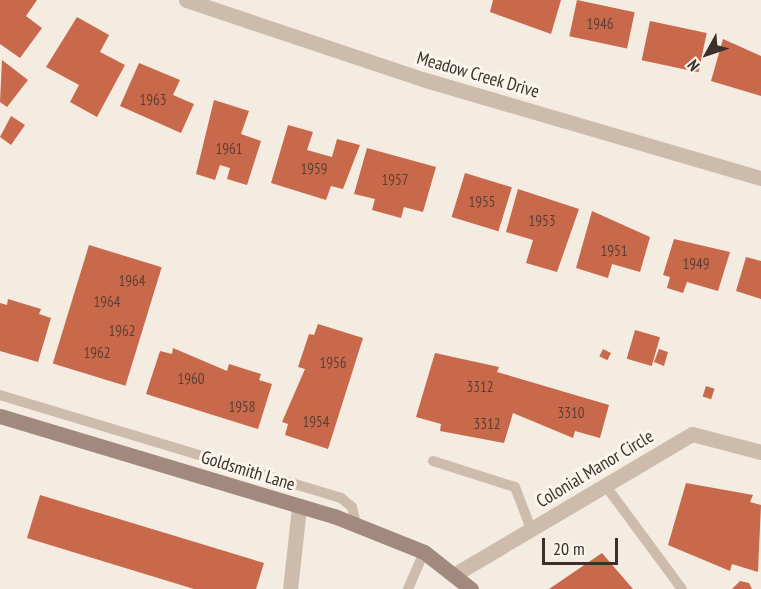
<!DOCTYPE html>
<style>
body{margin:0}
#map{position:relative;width:761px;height:589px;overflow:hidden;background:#f4ebe1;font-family:"PT Sans Narrow",sans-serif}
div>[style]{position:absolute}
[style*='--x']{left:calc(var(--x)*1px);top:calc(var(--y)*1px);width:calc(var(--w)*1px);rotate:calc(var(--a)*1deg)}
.building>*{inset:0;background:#c8694b;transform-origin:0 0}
.lane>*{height:10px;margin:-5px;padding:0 5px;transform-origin:5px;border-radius:5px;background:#cdbbac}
.street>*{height:15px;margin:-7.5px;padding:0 7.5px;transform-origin:7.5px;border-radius:7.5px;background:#cdbbac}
.secondary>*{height:15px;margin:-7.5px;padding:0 7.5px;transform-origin:7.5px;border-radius:7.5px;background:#a18a7d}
span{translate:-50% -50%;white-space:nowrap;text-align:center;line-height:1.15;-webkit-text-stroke:6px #fbf5ee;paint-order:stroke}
.number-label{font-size:15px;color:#5e3e33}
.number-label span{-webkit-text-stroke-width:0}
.street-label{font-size:18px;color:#3b302b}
.north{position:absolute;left:677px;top:24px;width:60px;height:60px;-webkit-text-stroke:4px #fbf5ee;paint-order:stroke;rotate:230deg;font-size:16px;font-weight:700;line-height:24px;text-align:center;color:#3b302b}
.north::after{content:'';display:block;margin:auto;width:21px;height:27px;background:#3b302b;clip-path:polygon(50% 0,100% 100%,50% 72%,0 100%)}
.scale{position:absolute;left:542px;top:538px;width:76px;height:27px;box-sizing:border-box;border:3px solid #3b302b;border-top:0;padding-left:8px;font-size:18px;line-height:21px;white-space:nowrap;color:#3b302b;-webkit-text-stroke:4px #fbf5ee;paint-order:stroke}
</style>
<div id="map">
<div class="building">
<i style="clip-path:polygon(0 0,37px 0,26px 16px,42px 28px,20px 58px,0 44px)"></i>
<i style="clip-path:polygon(493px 0,561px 0,551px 34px,490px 12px)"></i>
<i style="left:577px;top:0;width:59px;height:37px;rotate:12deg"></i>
<i style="clip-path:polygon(77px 17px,109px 35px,100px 52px,125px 65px,97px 117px,70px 102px,79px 85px,46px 67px)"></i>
<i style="left:650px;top:21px;width:58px;height:40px;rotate:12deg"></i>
<i style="clip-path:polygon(723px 39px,761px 56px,761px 96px,711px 81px)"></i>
<i style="clip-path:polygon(2px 60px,28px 80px,7px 107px,0 102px)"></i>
<i style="clip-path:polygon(139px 63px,180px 80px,173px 95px,194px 104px,181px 133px,120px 106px)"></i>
<i style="clip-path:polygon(214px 100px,249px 111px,241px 134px,261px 141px,247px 185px,227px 179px,230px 168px,220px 165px,215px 180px,196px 174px)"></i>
<i style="clip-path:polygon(11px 116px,25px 125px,11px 145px,0 137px)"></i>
<i style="clip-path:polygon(288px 125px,313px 132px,307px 150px,332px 157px,337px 139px,360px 145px,343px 189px,331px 186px,326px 200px,271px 183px)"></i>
<i style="clip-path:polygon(367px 148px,436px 167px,423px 212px,404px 207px,401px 218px,372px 210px,375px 199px,354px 194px)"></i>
<i style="left:465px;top:173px;width:49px;height:46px;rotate:17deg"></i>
<i style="clip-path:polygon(518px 189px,579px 209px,557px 272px,526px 263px,533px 240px,506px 232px)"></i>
<i style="clip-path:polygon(592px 211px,650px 237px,640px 272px,612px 264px,608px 278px,576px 268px)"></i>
<i style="clip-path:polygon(674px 239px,730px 252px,718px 291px,687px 282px,683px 293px,667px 288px,670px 277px,663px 275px)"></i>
<i style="left:89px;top:245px;width:76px;height:124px;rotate:17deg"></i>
<i style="clip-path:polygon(746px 257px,761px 261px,761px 299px,736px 291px)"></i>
<i style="clip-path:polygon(8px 299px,41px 309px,39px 314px,51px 318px,38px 362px,0 351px,0 303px,7px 305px)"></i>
<i style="clip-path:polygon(318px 324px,363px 338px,328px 449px,285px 435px,288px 424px,282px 422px,305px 369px,298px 367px,309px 334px,314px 335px)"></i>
<i style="left:635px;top:330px;width:26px;height:30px;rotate:16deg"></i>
<i style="clip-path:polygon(173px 348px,227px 371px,229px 364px,261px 374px,259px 380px,272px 384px,258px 429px,146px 394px,160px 351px,172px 354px)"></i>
<i style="left:603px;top:349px;width:9px;height:8px;rotate:27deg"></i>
<i style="clip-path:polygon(659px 349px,668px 352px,664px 366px,654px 362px)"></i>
<i style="clip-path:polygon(435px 353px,499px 367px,497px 372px,609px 405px,600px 438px,575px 431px,573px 438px,513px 413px,504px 443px,440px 431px,441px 424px,416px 417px)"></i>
<i style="left:706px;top:386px;width:9px;height:11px;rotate:18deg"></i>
<i style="clip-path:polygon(686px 483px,753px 495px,750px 502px,761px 505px,758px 572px,732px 564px,730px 571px,668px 545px)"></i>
<i style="clip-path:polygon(40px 495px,264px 563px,256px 589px,194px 589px,27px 538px)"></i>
<i style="clip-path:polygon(602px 553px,633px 589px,549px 589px)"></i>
<i style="clip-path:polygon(740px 581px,749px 583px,752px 589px,732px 589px)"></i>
</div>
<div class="lane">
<i style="--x:0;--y:395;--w:356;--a:16.8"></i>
<i style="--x:341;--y:498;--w:14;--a:39"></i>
<i style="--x:352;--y:507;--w:18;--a:77"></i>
<i style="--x:433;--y:461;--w:86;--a:17.6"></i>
<i style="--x:515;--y:487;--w:45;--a:69.1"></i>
<i style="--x:605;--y:485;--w:129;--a:53.5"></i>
<i style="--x:408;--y:589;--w:40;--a:-66.6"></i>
</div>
<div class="street">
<i style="--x:186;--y:0;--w:249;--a:18.5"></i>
<i style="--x:422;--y:79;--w:353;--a:16.3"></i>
<i style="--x:457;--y:573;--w:273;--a:-30.6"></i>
<i style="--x:692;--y:434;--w:71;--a:14.6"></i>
<i style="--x:290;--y:589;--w:82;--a:-83.7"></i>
</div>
<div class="secondary">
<i style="--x:0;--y:416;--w:349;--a:16.7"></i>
<i style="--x:334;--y:516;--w:97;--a:21.8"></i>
<i style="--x:424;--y:552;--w:60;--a:38.2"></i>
</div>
<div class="number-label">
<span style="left:600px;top:24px">1946</span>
<span style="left:153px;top:100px">1963</span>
<span style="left:229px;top:149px">1961</span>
<span style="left:314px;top:169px">1959</span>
<span style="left:395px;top:180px">1957</span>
<span style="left:482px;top:202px">1955</span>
<span style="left:542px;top:221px">1953</span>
<span style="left:614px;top:251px">1951</span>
<span style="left:696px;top:264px">1949</span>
<span style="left:132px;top:281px">1964</span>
<span style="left:107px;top:302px">1964</span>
<span style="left:122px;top:331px">1962</span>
<span style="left:97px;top:353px">1962</span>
<span style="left:333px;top:363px">1956</span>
<span style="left:191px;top:379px">1960</span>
<span style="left:480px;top:387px">3312</span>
<span style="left:242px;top:407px">1958</span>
<span style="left:571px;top:413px">3310</span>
<span style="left:316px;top:422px">1954</span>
<span style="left:487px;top:424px">3312</span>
</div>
<div class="street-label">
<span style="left:478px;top:75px;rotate:16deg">Meadow Creek Drive</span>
<span style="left:595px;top:469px;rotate:-31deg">Colonial Manor Circle</span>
<span style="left:248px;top:471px;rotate:17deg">Goldsmith Lane</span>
</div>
<div class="north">N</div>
<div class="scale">20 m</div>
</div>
